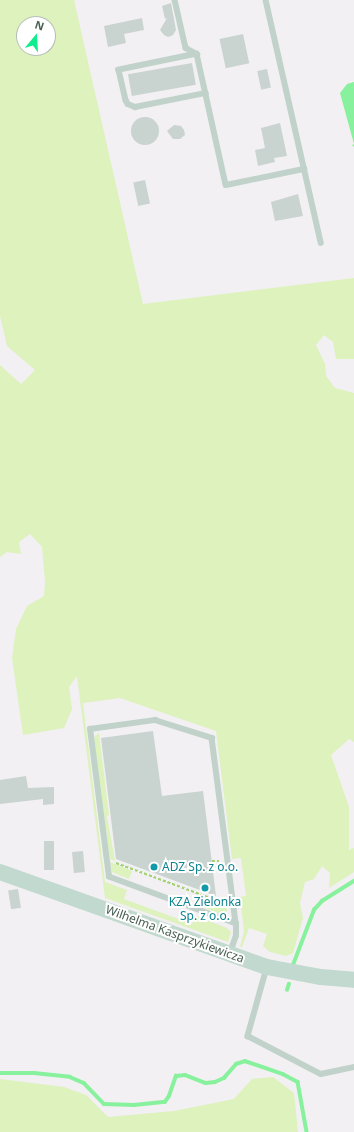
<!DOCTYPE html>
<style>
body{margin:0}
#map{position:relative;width:354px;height:1132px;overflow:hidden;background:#f2f0f2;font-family:"Noto Sans",sans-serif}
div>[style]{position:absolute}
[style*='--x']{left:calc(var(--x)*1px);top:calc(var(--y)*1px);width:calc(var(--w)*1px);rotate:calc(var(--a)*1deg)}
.green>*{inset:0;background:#ddf2bc}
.water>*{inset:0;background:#87f19d}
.stream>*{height:3.5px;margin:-1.75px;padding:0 1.75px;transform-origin:1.75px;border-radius:1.75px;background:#87f19d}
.building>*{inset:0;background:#c9d3cf;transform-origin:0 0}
.round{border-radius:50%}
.path>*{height:2px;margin-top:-1px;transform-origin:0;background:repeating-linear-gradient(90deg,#a1d272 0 3px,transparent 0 5px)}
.lane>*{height:5.5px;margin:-2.75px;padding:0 2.75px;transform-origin:2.75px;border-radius:2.75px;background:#c0d2c9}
.secondary>*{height:16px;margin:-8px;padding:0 8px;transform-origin:8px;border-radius:8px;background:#c1d9ce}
.dots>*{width:11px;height:11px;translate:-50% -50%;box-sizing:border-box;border:2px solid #fff;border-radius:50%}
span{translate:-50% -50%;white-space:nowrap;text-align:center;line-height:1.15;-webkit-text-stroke:4px #fff;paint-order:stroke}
.culture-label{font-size:12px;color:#0d838f}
.left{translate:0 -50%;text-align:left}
.street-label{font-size:12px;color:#475e52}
.north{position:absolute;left:16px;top:16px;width:40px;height:40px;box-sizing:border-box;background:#fff;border:1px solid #b5bfba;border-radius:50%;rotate:18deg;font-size:11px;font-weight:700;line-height:16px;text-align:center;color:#475e52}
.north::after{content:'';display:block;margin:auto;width:14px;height:18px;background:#0fed8d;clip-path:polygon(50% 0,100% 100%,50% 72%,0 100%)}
</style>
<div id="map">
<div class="green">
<i style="clip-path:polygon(evenodd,0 0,74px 0,143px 304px,354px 278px,354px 359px,336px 359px,333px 342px,324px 335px,316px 345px,325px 364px,326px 376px,335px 388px,354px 393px,354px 742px,349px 739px,331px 755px,349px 807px,349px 850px,354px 848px,354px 872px,329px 888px,330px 873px,322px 866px,314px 879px,305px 882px,300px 903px,303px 918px,293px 953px,286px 956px,270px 952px,263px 946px,267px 934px,249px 928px,242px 947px,240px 947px,244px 931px,240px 897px,246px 896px,241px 858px,232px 859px,216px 731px,120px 698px,83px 703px,105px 882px,127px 890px,124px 899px,192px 924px,196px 916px,227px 928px,231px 932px,228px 942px,105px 898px,77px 676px,69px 687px,72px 709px,64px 728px,23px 735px,12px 658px,16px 629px,27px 606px,44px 596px,45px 582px,42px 547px,30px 534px,19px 542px,21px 554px,7px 552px,0 557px,0 365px,21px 384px,35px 370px,7px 346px,0 316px,0 0,24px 24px,48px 24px,48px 48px,24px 48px,24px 24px)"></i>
<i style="clip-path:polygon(99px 733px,109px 815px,107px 816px,115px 861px,110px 859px,94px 739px,95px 736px)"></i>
<i style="clip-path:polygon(110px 862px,132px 871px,129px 879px,112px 872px)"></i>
<i style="clip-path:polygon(203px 898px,227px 907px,227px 911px,224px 914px,220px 914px,200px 906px)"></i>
<i style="clip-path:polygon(273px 1077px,294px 1093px,298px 1132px,0 1132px,0 1079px,64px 1087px,86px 1095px,108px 1117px,174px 1111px,234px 1099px,252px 1079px)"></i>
</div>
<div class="water">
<i style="clip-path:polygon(354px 82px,354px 147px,352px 145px,354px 144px,340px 93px,347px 84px)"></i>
</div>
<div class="stream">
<i style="--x:293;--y:965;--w:59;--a:-69.1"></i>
<i style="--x:314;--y:910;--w:12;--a:-48"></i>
<i style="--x:322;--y:901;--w:38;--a:-32"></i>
<i style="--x:287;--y:990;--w:6;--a:-72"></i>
<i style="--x:0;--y:1073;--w:34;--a:0"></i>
<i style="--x:34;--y:1073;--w:36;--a:6"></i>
<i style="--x:70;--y:1077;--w:15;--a:23"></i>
<i style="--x:84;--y:1083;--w:29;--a:46"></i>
<i style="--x:104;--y:1104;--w:30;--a:2"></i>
<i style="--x:134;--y:1105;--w:31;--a:-6"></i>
<i style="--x:165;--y:1102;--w:7;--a:-56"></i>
<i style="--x:169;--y:1096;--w:21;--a:-71"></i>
<i style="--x:176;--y:1076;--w:9;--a:-6"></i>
<i style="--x:185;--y:1075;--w:22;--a:21"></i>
<i style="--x:206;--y:1083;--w:9;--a:-6"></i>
<i style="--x:215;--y:1082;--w:10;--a:-24"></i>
<i style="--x:224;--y:1078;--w:18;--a:-49"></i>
<i style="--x:236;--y:1064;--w:9;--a:-18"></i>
<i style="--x:245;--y:1061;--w:40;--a:18.9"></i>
<i style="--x:283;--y:1074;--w:17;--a:28"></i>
<i style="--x:298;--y:1082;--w:51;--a:79.8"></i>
</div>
<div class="building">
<i style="clip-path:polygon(171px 3px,176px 30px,173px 35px,168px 37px,164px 35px,160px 30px,167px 18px,165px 19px,162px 6px)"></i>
<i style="clip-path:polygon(142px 18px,144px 30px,124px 34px,126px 43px,108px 47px,104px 26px)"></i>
<i style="left:243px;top:34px;width:30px;height:24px;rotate:78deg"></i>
<i style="left:192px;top:63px;width:22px;height:65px;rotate:80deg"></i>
<i style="left:267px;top:69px;width:19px;height:10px;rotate:78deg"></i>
<i class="round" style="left:131px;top:117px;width:28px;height:28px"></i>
<i style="clip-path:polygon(280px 123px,287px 156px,274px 158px,275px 162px,258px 166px,255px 150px,265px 148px,261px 128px)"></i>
<i style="clip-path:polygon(174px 125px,181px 126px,184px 130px,185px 135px,180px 139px,173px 139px,167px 131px)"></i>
<i style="left:145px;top:180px;width:24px;height:12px;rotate:78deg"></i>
<i style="clip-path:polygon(298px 194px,303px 216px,275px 221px,271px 202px)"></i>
<i style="clip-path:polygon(153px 731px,162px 796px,203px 791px,216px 896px,116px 859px,101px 738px)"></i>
<i style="clip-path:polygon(26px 776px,28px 788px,54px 787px,54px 804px,43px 805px,43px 799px,0 804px,0 780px)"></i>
<i style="left:44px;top:841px;width:10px;height:29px"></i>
<i style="left:83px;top:851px;width:21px;height:11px;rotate:85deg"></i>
<i style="left:18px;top:889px;width:19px;height:10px;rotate:81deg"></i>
</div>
<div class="path">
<i style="--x:212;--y:861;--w:7;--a:0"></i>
<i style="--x:116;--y:863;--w:117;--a:20.4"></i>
</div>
<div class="lane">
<i style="--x:175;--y:0;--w:49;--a:77.1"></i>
<i style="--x:186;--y:48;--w:13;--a:29"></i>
<i style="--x:197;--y:54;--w:134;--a:77.5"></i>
<i style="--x:226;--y:185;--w:80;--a:-11.6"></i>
<i style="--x:266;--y:0;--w:249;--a:77.2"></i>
<i style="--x:197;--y:54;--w:80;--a:168.4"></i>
<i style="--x:119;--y:70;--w:31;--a:77"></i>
<i style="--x:126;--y:100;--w:4;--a:63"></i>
<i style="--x:128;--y:104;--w:8;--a:23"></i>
<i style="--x:135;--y:107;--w:72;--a:-11.2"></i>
<i style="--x:155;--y:720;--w:60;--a:17.5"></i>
<i style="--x:212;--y:738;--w:188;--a:82.6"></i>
<i style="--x:236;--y:924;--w:135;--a:-159.7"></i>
<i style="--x:109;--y:877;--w:149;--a:-97.3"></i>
<i style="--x:90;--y:729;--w:66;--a:-7.9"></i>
<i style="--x:230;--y:953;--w:18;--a:-71"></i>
<i style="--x:236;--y:936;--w:12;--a:-90"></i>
<i style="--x:267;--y:968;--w:71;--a:105.6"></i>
<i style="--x:248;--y:1036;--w:82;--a:27.5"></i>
<i style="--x:321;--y:1074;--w:34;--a:-12"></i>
</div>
<div class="secondary">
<i style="--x:0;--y:872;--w:283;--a:19.6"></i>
<i style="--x:267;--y:967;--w:55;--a:10.5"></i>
<i style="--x:321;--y:977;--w:33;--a:5"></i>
</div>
<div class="dots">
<i style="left:154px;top:867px;background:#0f9aa8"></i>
<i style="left:205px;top:888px;background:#0f9aa8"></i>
</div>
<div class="culture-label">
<span class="left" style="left:162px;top:867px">ADZ Sp. z o.o.</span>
<span style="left:205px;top:909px">KZA Zielonka<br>Sp. z o.o.</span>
</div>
<div class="street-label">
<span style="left:175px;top:934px;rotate:20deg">Wilhelma Kasprzykiewicza</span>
</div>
<div class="north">N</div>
</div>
